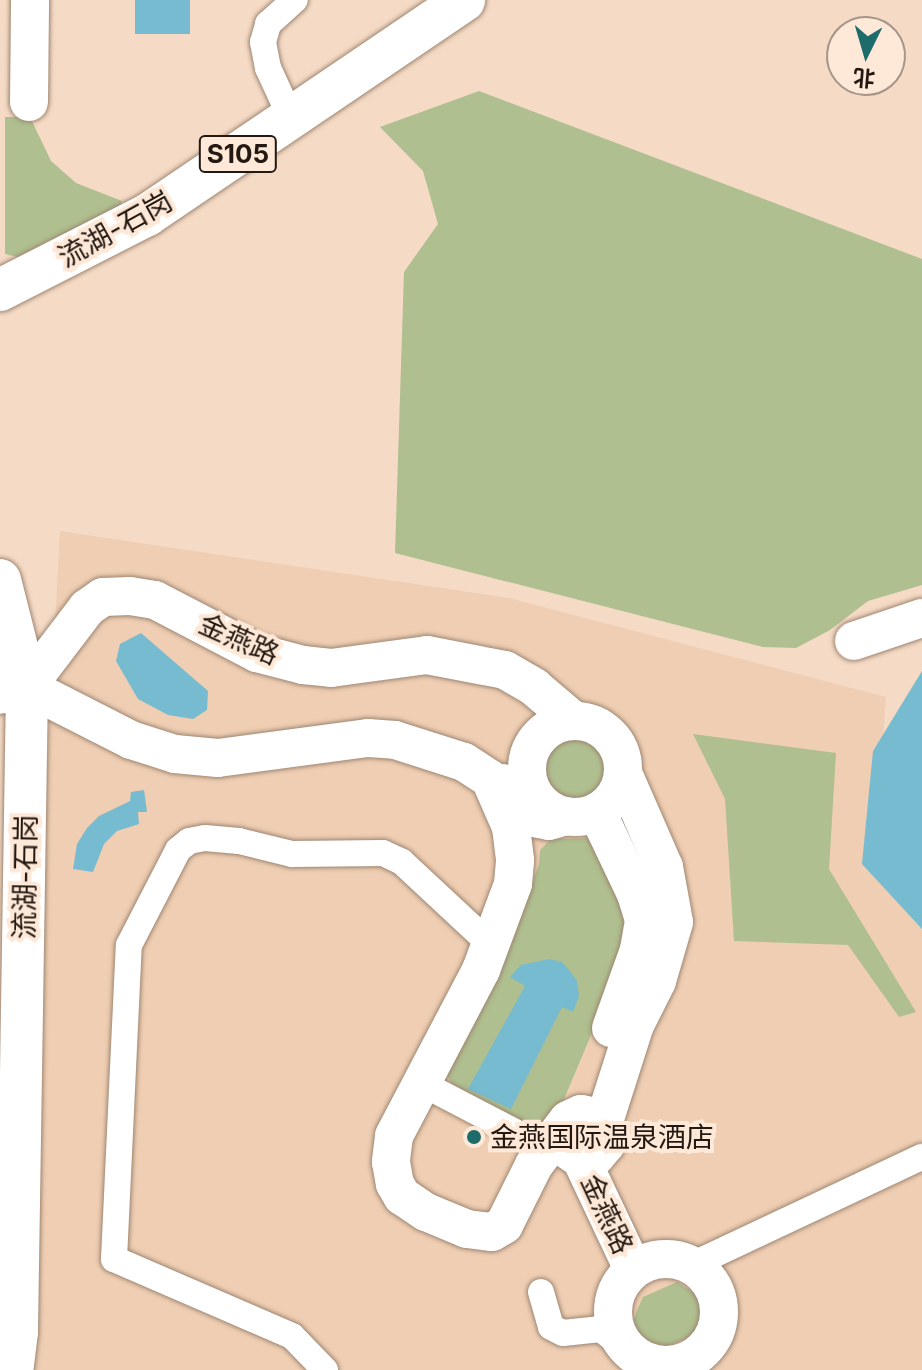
<!DOCTYPE html>
<meta charset="utf-8">
<style>
body{margin:0}
#map{position:relative;width:922px;height:1370px;overflow:hidden;background:#f5dac5;font-family:Inter,"Noto Sans SC",sans-serif}
div>[style]{position:absolute}
[style*='--x']{left:calc(var(--x)*1px);top:calc(var(--y)*1px);width:calc(var(--w)*1px);rotate:calc(var(--a)*1deg)}
.built>*{inset:0;background:#efceb3}
.green>*{inset:0;background:#afbf8f}
.round{border-radius:50%}
.water>*{inset:0;background:#76bbd0;transform-origin:0 0}
.roads{filter:drop-shadow(0 0 2px #9e8672) drop-shadow(0 0 2px #9e8672)}
.street>*{height:26px;margin:-13px;padding:0 13px;transform-origin:13px;border-radius:13px;background:#fff}
.secondary>*{height:38px;margin:-19px;padding:0 19px;transform-origin:19px;border-radius:19px;background:#fff}
.secondary>.ring{margin:-19px;padding:0;box-sizing:content-box;background:none;border:38px solid #fff;border-radius:50%}
.primary>*{height:42px;margin:-21px;padding:0 21px;transform-origin:21px;border-radius:21px;background:#fff}
.highway>*{height:44px;margin:-22px;padding:0 22px;transform-origin:22px;border-radius:22px;background:#fff}
.dots>*{width:22px;height:22px;translate:-50% -50%;box-sizing:border-box;border:4px solid #fee8d7;border-radius:50%}
span{translate:-50% -50%;white-space:nowrap;text-align:center;line-height:1.15;-webkit-text-stroke:8px #fee8d7;paint-order:stroke}
.shield-label span{padding:2px 6px;background:#fee8d7;border:2px solid;border-radius:6px;-webkit-text-stroke-width:0}
.shield-label{font-size:26px;color:#231912;font-weight:700}
.street-label{font-size:28px;color:#231912}
.poi-label{font-size:28px;color:#231912}
.left{translate:0 -50%;text-align:left}
.north{position:absolute;left:826px;top:16px;width:80px;height:80px;box-sizing:border-box;background:#fee8d7;border:2px solid #a69588;border-radius:50%;rotate:185deg;font-size:22px;font-weight:700;line-height:32px;text-align:center;color:#231912}
.north::after{content:'';display:block;margin:auto;width:28px;height:36px;background:#1e6b6c;clip-path:polygon(50% 0,100% 100%,50% 72%,0 100%)}
</style>
<div id="map">
<div class="built">
<i style="clip-path:polygon(60px 531px,509px 598px,886px 697px,873px 870px,922px 905px,922px 1370px,14px 1370px)"></i>
</div>
<div class="green">
<i style="clip-path:polygon(479px 91px,922px 259px,922px 585px,868px 601px,830px 630px,796px 648px,763px 647px,395px 553px,404px 272px,438px 224px,423px 171px,380px 127px)"></i>
<i style="clip-path:polygon(5px 117px,30px 117px,51px 161px,76px 183px,122px 201px,118px 213px,34px 261px,5px 254px)"></i>
<i class="round" style="left:537px;top:730px;width:78px;height:78px"></i>
<i style="clip-path:polygon(693px 734px,836px 753px,829px 869px,916px 1012px,899px 1017px,848px 945px,734px 941px,725px 799px)"></i>
<i style="clip-path:polygon(597px 838px,627px 890px,626px 952px,562px 1104px,546px 1122px,528px 1129px,452px 1086px,447px 1074px,512px 937px,539px 864px,540px 850px,551px 839px)"></i>
<i style="clip-path:polygon(677px 1282px,699px 1296px,710px 1329px,647px 1354px,632px 1326px,637px 1310px,643px 1297px)"></i>
</div>
<div class="water">
<i style="left:135px;top:0;width:55px;height:34px"></i>
<i style="clip-path:polygon(141px 633px,208px 691px,207px 710px,193px 719px,168px 715px,138px 699px,116px 661px,120px 644px)"></i>
<i style="clip-path:polygon(922px 671px,922px 929px,862px 864px,873px 751px)"></i>
<i style="clip-path:polygon(144px 790px,147px 812px,138px 812px,139px 824px,117px 831px,104px 844px,93px 872px,73px 869px,77px 844px,87px 828px,99px 816px,130px 801px,131px 792px)"></i>
<i style="clip-path:polygon(549px 959px,562px 962px,569px 970px,577px 981px,579px 996px,573px 1012px,562px 1007px,511px 1109px,468px 1089px,525px 986px,510px 977px,521px 965px)"></i>
</div>
<div class="roads">
<div class="street">
<i style="--x:291;--y:118;--w:55;--a:-114.7"></i>
<i style="--x:268;--y:68;--w:26;--a:-101"></i>
<i style="--x:263;--y:42;--w:19;--a:-74"></i>
<i style="--x:268;--y:24;--w:36;--a:-42"></i>
<i style="--x:421;--y:1083;--w:141;--a:27.5"></i>
<i style="--x:692;--y:1265;--w:254;--a:-25.2"></i>
<i style="--x:541;--y:1292;--w:36;--a:74"></i>
<i style="--x:551;--y:1327;--w:13;--a:27"></i>
<i style="--x:563;--y:1333;--w:38;--a:-6"></i>
<i style="--x:601;--y:1329;--w:32;--a:39"></i>
<i style="--x:325;--y:1370;--w:47;--a:-134.1"></i>
<i style="--x:292;--y:1336;--w:194;--a:-156.6"></i>
<i style="--x:114;--y:1259;--w:314;--a:-87.3"></i>
<i style="--x:129;--y:945;--w:107;--a:-62.7"></i>
<i style="--x:178;--y:850;--w:14;--a:-39"></i>
<i style="--x:189;--y:841;--w:16;--a:-11"></i>
<i style="--x:205;--y:838;--w:34;--a:5"></i>
<i style="--x:239;--y:841;--w:55;--a:13.8"></i>
<i style="--x:292;--y:854;--w:91;--a:-0.6"></i>
<i style="--x:383;--y:853;--w:21;--a:25"></i>
<i style="--x:402;--y:862;--w:120;--a:43"></i>
</div>
<div class="secondary">
<i style="--x:29;--y:102;--w:102;--a:-89.4"></i>
<i style="--x:854;--y:641;--w:72;--a:-18.7"></i>
<i style="--x:27;--y:687;--w:117;--a:27"></i>
<i style="--x:131;--y:740;--w:46;--a:17.7"></i>
<i style="--x:175;--y:754;--w:43;--a:5.3"></i>
<i style="--x:218;--y:758;--w:151;--a:-7.6"></i>
<i style="--x:368;--y:738;--w:27;--a:4"></i>
<i style="--x:395;--y:740;--w:72;--a:17.7"></i>
<i style="--x:464;--y:762;--w:31;--a:33"></i>
<i style="--x:490;--y:779;--w:52;--a:66.4"></i>
<i style="--x:511;--y:827;--w:34;--a:83"></i>
<i style="--x:515;--y:861;--w:23;--a:95"></i>
<i style="--x:513;--y:884;--w:92;--a:110.4"></i>
<i style="--x:481;--y:970;--w:187;--a:117.7"></i>
<i style="--x:394;--y:1136;--w:26;--a:97"></i>
<i style="--x:391;--y:1162;--w:22;--a:80"></i>
<i style="--x:395;--y:1184;--w:14;--a:60"></i>
<i style="--x:402;--y:1196;--w:29;--a:34"></i>
<i style="--x:426;--y:1212;--w:44;--a:22.5"></i>
<i style="--x:467;--y:1229;--w:25;--a:7"></i>
<i style="--x:492;--y:1232;--w:14;--a:-30"></i>
<i style="--x:504;--y:1225;--w:67;--a:-63.4"></i>
<i style="--x:534;--y:1165;--w:56;--a:-52.9"></i>
<i style="--x:568;--y:1120;--w:14;--a:-25"></i>
<i style="--x:581;--y:1114;--w:15;--a:11"></i>
<i style="--x:596;--y:1117;--w:15;--a:53"></i>
<i style="--x:605;--y:1129;--w:15;--a:86"></i>
<i style="--x:606;--y:1144;--w:16;--a:130"></i>
<i style="--x:596;--y:1156;--w:15;--a:169"></i>
<i style="--x:581;--y:1159;--w:22;--a:-146"></i>
<i style="--x:563;--y:1147;--w:14;--a:-98"></i>
<i style="--x:27;--y:687;--w:99;--a:-52.8"></i>
<i style="--x:87;--y:608;--w:19;--a:-35"></i>
<i style="--x:103;--y:597;--w:27;--a:-2"></i>
<i style="--x:130;--y:596;--w:25;--a:9"></i>
<i style="--x:155;--y:600;--w:115;--a:27.5"></i>
<i style="--x:257;--y:653;--w:48;--a:14.6"></i>
<i style="--x:303;--y:665;--w:28;--a:6"></i>
<i style="--x:331;--y:668;--w:97;--a:-7.7"></i>
<i style="--x:427;--y:655;--w:79;--a:10.9"></i>
<i style="--x:505;--y:670;--w:34;--a:30"></i>
<i style="--x:534;--y:687;--w:51;--a:40.2"></i>
<i class="ring" style="left:527px;top:721px;width:58px;height:58px"></i>
<i style="--x:503;--y:783;--w:43;--a:52.6"></i>
<i style="--x:529;--y:817;--w:20;--a:11"></i>
<i style="--x:549;--y:821;--w:18;--a:-16"></i>
<i style="--x:597;--y:812;--w:91;--a:64.6"></i>
<i style="--x:636;--y:894;--w:28;--a:73"></i>
<i style="--x:644;--y:921;--w:29;--a:100"></i>
<i style="--x:639;--y:950;--w:83;--a:109.7"></i>
<i style="--x:603;--y:1125;--w:105;--a:-72.3"></i>
<i style="--x:635;--y:1025;--w:49;--a:-63.4"></i>
<i style="--x:657;--y:981;--w:61;--a:-73.9"></i>
<i style="--x:674;--y:922;--w:56;--a:-100.3"></i>
<i style="--x:664;--y:867;--w:103;--a:-113.6"></i>
<i style="--x:581;--y:1159;--w:122;--a:64.7"></i>
<i class="ring" style="left:613px;top:1259px;width:68px;height:68px"></i>
</div>
<div class="primary">
<i style="--x:0;--y:290;--w:165;--a:-27"></i>
<i style="--x:147;--y:215;--w:383;--a:-34.1"></i>
<i style="--x:0;--y:580;--w:110;--a:75.8"></i>
<i style="--x:27;--y:687;--w:645;--a:90.89"></i>
<i style="--x:17;--y:1332;--w:38;--a:97"></i>
</div>
<div class="highway">
<i style="--x:0;--y:682;--w:27;--a:10"></i>
<i style="--x:27;--y:687;--w:27;--a:170"></i>
</div>
</div>
<div class="dots">
<i style="left:474px;top:1137px;background:#1e6b6c"></i>
</div>
<div class="shield-label">
<span style="left:238px;top:154px">S105</span>
</div>
<div class="street-label">
<span style="left:115px;top:229px;rotate:-29deg">流湖-石岗</span>
<span style="left:239px;top:639px;rotate:24deg">金燕路</span>
<span style="left:25px;top:877px;rotate:-89deg">流湖-石岗</span>
<span style="left:607px;top:1214px;rotate:65deg">金燕路</span>
</div>
<div class="poi-label">
<span class="left" style="left:490px;top:1137px">金燕国际温泉酒店</span>
</div>
<div class="north">北</div>
</div>
